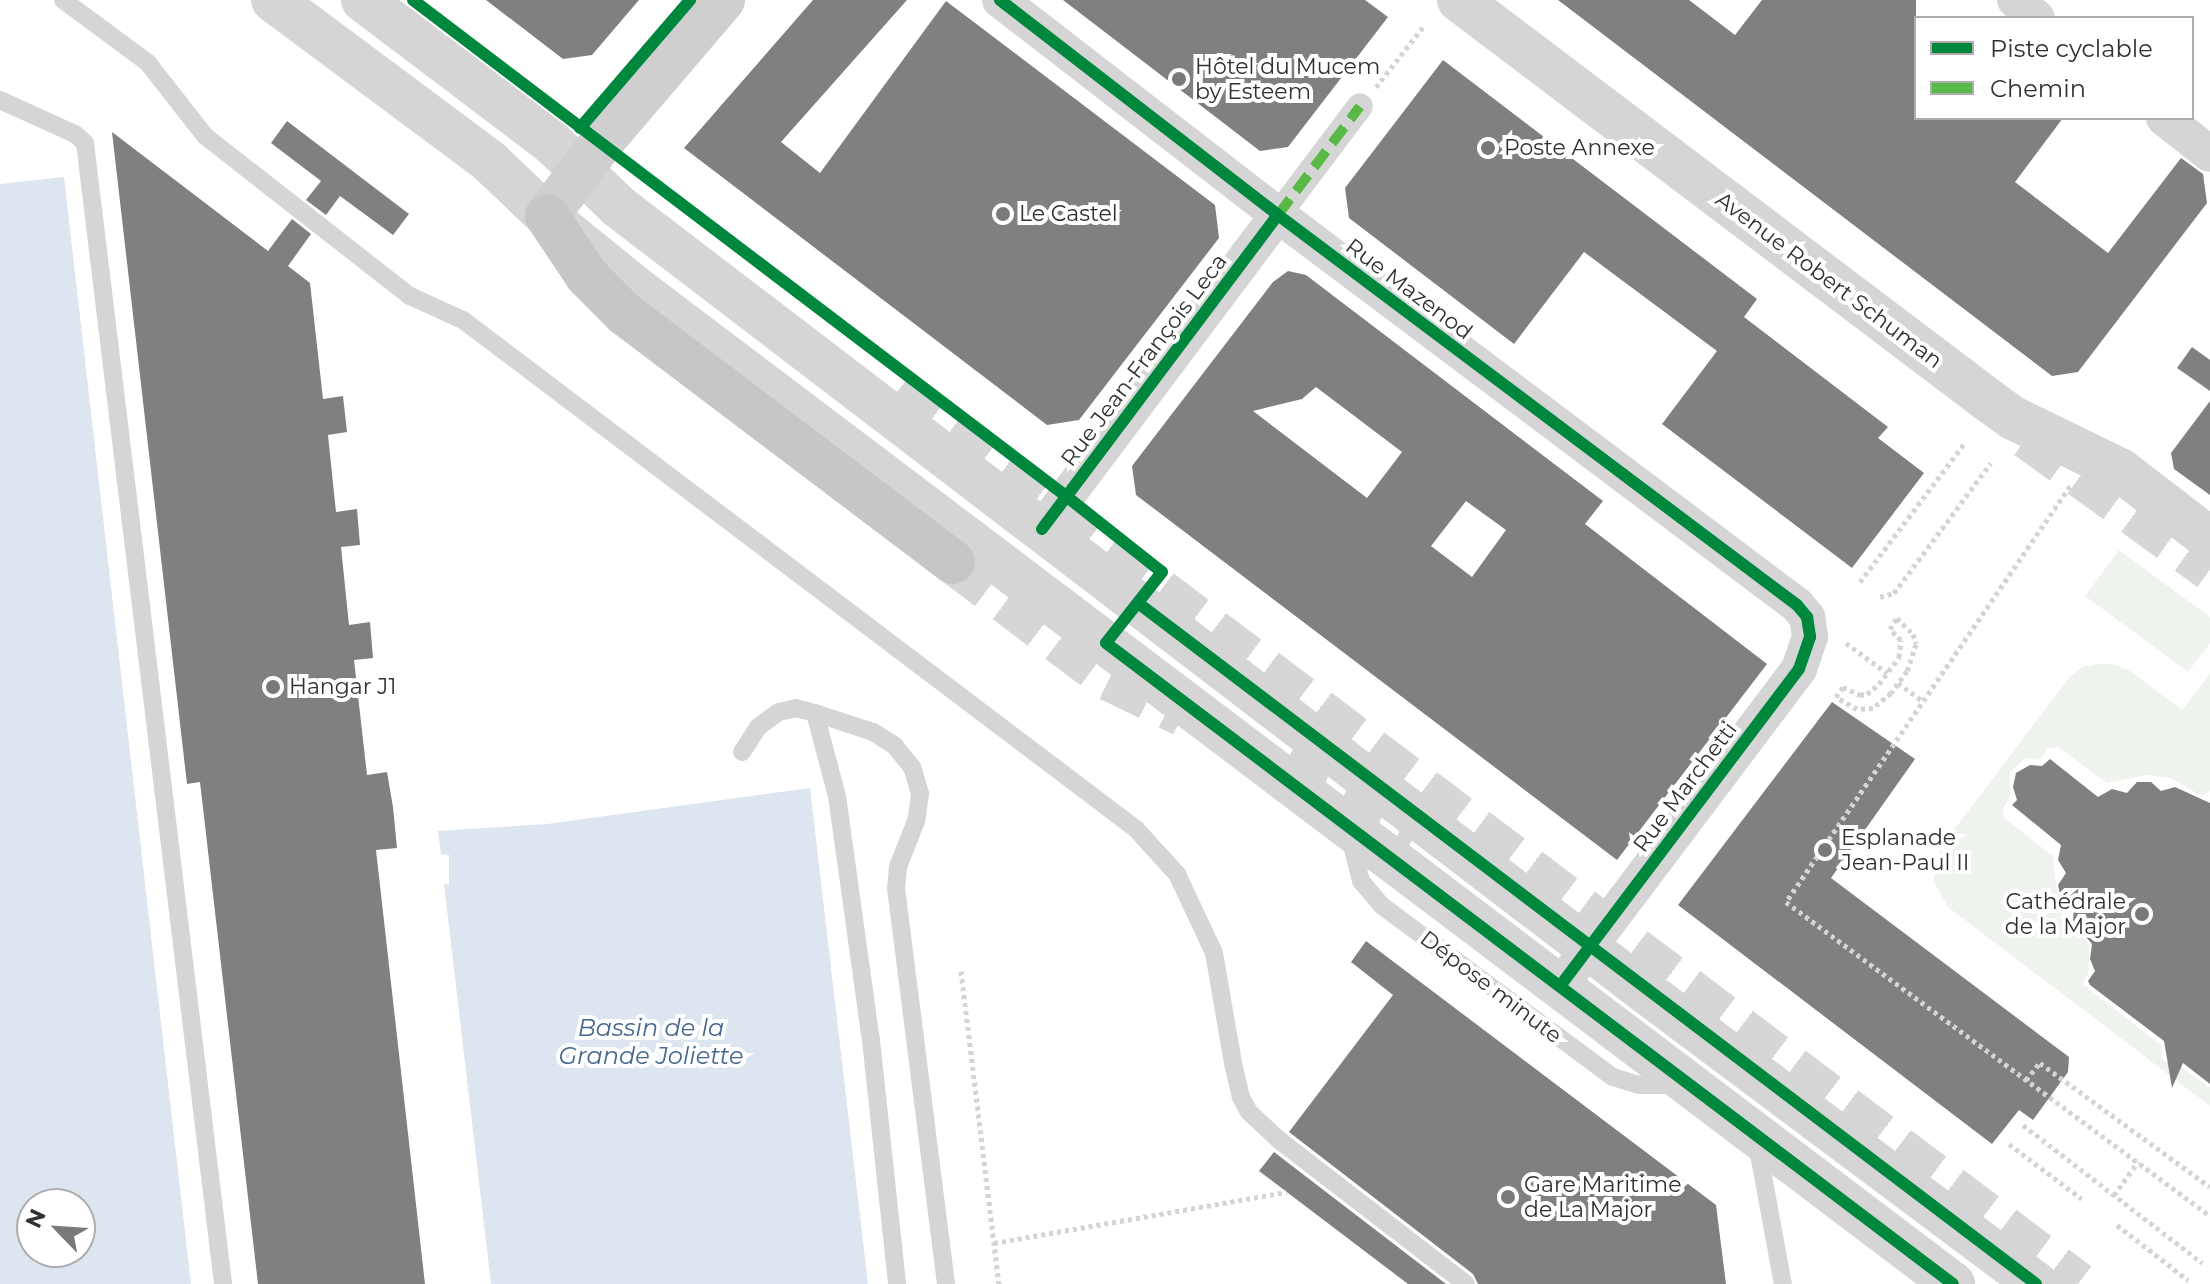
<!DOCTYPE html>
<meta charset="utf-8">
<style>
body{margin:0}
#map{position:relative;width:2210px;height:1284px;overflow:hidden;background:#fff;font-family:Montserrat,sans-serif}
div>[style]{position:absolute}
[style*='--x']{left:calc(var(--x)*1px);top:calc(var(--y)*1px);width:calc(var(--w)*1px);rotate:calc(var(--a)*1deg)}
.green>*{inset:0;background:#eff3ed}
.water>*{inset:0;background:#dde6f0}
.building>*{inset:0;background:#808080}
.trunk-tunnel>*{height:44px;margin-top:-22px;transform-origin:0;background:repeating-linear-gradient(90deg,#d6d6d6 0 44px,transparent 0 66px)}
.path>*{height:5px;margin-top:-2.5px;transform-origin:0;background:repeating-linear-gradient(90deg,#d4d4d4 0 4px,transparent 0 8px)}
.service>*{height:18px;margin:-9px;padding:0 9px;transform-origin:9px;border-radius:9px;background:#d5d5d5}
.pedestrian>*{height:26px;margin:-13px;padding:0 13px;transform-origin:13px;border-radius:13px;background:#d5d5d5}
.minor>*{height:36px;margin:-18px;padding:0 18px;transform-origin:18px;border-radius:18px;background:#d5d5d5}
.tertiary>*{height:44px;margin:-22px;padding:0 22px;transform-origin:22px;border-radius:22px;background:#d5d5d5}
.secondary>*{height:44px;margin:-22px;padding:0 22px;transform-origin:22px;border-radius:22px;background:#cfcfcf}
.trunk>*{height:44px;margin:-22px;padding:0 22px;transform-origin:22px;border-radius:22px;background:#c6c6c6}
.quiet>*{height:10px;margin-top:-5px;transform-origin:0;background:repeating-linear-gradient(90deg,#58b947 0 20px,transparent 0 30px)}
.cycleway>*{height:12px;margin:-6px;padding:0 6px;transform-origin:6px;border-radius:6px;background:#00873e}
.dots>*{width:22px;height:22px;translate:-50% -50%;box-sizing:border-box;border:4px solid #fff;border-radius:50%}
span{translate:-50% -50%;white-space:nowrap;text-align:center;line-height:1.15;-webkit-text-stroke:8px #fff;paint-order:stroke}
.poi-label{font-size:22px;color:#313131}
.left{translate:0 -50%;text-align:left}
.right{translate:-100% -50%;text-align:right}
.street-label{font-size:22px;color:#313131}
.water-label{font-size:24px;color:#45678d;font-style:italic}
.legend{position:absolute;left:1914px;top:16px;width:280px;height:104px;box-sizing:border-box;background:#fff;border:2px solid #adadad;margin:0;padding:10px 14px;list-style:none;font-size:24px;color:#313131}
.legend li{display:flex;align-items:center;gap:16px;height:40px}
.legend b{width:40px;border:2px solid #adadad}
.north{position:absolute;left:16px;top:1188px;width:80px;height:80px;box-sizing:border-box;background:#fff;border:2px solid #adadad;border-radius:50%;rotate:295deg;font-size:22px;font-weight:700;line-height:32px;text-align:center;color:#313131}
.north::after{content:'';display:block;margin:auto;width:28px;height:36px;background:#797979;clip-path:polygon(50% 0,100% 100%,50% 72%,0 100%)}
</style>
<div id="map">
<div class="green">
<i style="clip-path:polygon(2119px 550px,2210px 617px,2210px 643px,2188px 672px,2085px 596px)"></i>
<i style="clip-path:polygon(2098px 664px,2113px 664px,2130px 671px,2182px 710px,2210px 674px,2210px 791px,2202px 796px,2170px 778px,2146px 775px,2107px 783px,2058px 747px,2048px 748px,2040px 760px,2026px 758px,2010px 772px,2010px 797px,2003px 808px,2004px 818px,2053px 856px,2058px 904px,2089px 944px,2089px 971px,2083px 984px,2162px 1046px,2162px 1059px,2172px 1066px,2178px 1065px,2210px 1088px,2210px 1106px,1948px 907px,1934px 882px,1934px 868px,1943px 844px,2069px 678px,2082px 667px)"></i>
</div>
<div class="water">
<i style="clip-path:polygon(evenodd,64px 177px,191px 1284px,0 1284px,0 184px,64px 177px,80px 1204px,80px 1252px,32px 1252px,32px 1204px,80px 1204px)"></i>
<i style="clip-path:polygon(810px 788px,868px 1284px,491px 1284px,444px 884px,449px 884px,449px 855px,441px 854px,438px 831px,547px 824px)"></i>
</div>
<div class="building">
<i style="clip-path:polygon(486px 0,639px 0,592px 55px,563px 59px)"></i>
<i style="clip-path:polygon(813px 0,907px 0,781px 142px,820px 173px,946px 1px,1215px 205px,1219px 238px,1079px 420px,1047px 425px,684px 148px)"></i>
<i style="clip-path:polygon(1063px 0,1365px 0,1388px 17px,1288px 147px,1260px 151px)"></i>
<i style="clip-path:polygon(1558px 0,1689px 0,1735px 35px,1762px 0,1916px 0,1916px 118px,2063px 118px,2015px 182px,2108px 253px,2181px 158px,2203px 174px,2207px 203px,2078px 372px,2052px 376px)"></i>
<i style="clip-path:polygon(1443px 60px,1757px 299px,1744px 317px,1888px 427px,1878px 438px,1924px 473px,1852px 568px,1662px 424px,1717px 351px,1584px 252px,1514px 344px,1349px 218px,1345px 188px)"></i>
<i style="clip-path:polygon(287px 121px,409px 214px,393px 235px,340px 196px,326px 215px,306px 200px,321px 181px,271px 143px)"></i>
<i style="clip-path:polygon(112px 132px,268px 251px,292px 219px,311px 234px,288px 266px,310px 283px,323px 399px,343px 396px,347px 432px,328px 435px,336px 512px,357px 509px,360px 545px,341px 547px,349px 625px,370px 622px,373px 658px,354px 660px,367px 775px,387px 772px,393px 807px,397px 848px,376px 850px,425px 1284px,258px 1284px,200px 782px,187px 784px)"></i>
<i style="clip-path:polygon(evenodd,1288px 271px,1306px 275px,1603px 501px,1585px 524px,1767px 664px,1617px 860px,1136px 495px,1132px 466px,1273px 282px,1288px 271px,1316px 387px,1402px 452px,1367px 498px,1253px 411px,1302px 399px,1316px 387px,1288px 271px,1466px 501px,1506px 530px,1472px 577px,1431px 546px,1466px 501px)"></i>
<i style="clip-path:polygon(2192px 347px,2210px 360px,2210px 391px,2177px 368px)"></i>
<i style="clip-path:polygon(2210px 401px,2210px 495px,2174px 469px,2171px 453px)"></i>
<i style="clip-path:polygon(1832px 702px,1915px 759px,1831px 878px,2069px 1057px,2068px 1072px,2033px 1120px,2019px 1110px,1992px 1144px,1678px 905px)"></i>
<i style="clip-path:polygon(2050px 759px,2098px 797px,2112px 789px,2127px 793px,2137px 782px,2151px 782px,2161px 791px,2175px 787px,2210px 803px,2210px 1084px,2183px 1063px,2172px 1088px,2164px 1041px,2090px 985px,2088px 981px,2095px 971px,2090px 959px,2092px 944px,2073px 922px,2074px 907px,2061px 899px,2058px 885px,2066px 873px,2058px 860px,2061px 845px,2012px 805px,2017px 800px,2013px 787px,2016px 773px,2030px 765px,2042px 766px)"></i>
<i style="clip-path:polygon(1366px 941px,1716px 1205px,1726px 1284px,1478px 1284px,1473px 1274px,1289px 1132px,1393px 995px,1351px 962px)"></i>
<i style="clip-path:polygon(1274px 1152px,1446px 1284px,1408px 1284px,1259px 1171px)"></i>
</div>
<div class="trunk-tunnel">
<i style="--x:897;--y:392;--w:1480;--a:37.06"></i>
<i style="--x:2027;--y:437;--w:226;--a:35.8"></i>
<i style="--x:953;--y:562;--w:195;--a:36.9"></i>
<i style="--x:1109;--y:679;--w:82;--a:25.9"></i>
<i style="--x:1285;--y:765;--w:147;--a:26.2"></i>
</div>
<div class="path">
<i style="--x:1376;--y:87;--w:76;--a:-51.9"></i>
<i style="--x:2070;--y:486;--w:504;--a:124.32"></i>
<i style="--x:1786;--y:902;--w:528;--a:36.52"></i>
<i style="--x:1860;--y:582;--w:173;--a:-53"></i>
<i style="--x:1880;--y:597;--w:15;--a:-16"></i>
<i style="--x:1894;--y:593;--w:162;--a:-53.3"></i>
<i style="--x:1897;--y:618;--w:23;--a:45"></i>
<i style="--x:1913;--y:634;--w:10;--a:73"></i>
<i style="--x:1916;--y:644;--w:28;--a:108"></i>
<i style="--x:1907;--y:671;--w:27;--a:126"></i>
<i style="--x:1891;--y:693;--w:23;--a:140"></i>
<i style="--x:1873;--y:708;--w:16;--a:176"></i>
<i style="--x:1857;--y:709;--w:24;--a:-150"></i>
<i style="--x:1836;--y:697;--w:12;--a:-55"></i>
<i style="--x:1843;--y:687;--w:19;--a:25"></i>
<i style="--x:1860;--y:695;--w:7;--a:-8"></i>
<i style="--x:1867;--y:694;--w:16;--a:-40"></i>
<i style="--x:1879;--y:684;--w:34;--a:-53"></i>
<i style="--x:1899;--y:657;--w:17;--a:-83"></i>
<i style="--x:1901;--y:640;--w:16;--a:-135"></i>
<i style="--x:1890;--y:629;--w:13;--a:-58"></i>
<i style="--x:1846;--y:643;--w:51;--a:36.2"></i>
<i style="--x:1898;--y:683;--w:31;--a:36"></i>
<i style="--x:961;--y:971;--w:315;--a:83.1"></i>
<i style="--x:2026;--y:1080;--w:22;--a:-51"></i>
<i style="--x:2040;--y:1063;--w:210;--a:36.1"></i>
<i style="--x:2023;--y:1125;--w:226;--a:37.6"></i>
<i style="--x:2009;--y:1144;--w:91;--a:37"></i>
<i style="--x:2114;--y:1195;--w:41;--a:-54"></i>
<i style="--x:2117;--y:1225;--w:90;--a:37.8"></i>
<i style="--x:994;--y:1243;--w:297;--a:-9.9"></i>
</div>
<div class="service">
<i style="--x:63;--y:0;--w:106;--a:36.5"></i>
<i style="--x:148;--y:63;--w:93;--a:52"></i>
<i style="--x:205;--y:136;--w:260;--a:38"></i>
<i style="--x:410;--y:296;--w:58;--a:24.4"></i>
<i style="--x:463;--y:320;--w:844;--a:37.1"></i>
<i style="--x:1136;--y:829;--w:61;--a:47.7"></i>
<i style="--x:1177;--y:874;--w:87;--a:64.9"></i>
<i style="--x:1214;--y:953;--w:112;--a:80.2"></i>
<i style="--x:1233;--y:1063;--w:35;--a:77"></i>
<i style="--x:1241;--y:1097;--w:17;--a:62"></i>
<i style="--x:1249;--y:1112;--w:41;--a:43"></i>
<i style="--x:1279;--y:1140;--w:236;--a:37.6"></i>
<i style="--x:0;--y:100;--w:82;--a:24.4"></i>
<i style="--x:75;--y:134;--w:13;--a:42"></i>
<i style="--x:85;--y:143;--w:1149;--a:83.1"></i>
<i style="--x:815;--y:713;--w:61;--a:18.1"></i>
<i style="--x:873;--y:732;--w:25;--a:32"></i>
<i style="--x:894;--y:745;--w:28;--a:51"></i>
<i style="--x:912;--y:767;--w:28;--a:73"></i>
<i style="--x:920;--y:794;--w:27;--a:98"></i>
<i style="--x:916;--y:821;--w:49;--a:111.4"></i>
<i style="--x:898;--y:867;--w:21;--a:95"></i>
<i style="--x:896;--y:888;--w:399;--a:82.8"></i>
<i style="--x:742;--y:752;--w:30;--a:-57"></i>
<i style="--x:758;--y:727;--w:26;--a:-36"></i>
<i style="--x:779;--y:712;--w:17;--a:-13"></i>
<i style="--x:796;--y:708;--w:20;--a:15"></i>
<i style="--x:815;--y:713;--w:86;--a:75.2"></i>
<i style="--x:837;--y:796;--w:246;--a:82.1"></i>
<i style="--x:871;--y:1040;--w:245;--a:83.9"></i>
<i style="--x:1350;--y:837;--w:45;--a:76"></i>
<i style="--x:1361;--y:881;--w:31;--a:50"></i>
<i style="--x:1381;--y:905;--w:289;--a:36.6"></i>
<i style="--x:1613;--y:1077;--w:27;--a:17"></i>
<i style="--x:1639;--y:1085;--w:37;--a:0"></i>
<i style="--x:1757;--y:1143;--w:143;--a:79.6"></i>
</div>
<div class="pedestrian">
<i style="--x:1278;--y:215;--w:136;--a:-53"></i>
</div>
<div class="minor">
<i style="--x:1000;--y:0;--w:351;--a:37.7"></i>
<i style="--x:1278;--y:215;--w:649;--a:36.92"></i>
<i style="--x:1797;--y:605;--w:16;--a:50"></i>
<i style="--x:1807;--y:617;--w:20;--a:81"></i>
<i style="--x:1810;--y:637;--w:34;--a:109"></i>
<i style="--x:1799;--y:669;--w:396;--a:127"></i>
<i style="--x:2015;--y:0;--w:28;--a:39"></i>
<i style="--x:2164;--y:118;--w:58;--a:38"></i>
<i style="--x:1042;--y:529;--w:393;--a:-53.1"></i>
</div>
<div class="tertiary">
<i style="--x:273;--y:0;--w:271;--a:36.7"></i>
<i style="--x:490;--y:162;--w:79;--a:43.5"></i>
<i style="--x:547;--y:216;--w:111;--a:39.1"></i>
<i style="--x:633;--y:286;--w:1655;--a:37.09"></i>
<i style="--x:363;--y:0;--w:236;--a:37.1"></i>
<i style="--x:551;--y:142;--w:94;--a:43.7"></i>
<i style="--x:619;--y:207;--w:1293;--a:37.39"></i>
<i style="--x:1646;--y:992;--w:487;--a:36.8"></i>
<i style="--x:1459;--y:0;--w:663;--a:37.09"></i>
<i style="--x:1988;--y:400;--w:31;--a:36"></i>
<i style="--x:2013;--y:418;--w:119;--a:25.9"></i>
<i style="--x:2120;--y:470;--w:113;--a:37.5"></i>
</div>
<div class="secondary">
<i style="--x:547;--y:216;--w:91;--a:-53.5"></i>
<i style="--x:601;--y:143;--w:188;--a:-49.5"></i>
</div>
<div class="trunk">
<i style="--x:547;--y:216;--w:72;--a:56.3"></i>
<i style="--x:587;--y:276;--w:54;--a:45"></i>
<i style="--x:625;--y:314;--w:411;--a:37.1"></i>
</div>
<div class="quiet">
<i style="--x:1278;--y:215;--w:136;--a:-53"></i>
</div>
<div class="cycleway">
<i style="--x:413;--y:0;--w:820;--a:37.22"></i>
<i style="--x:1066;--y:496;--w:122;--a:38.4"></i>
<i style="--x:1162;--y:572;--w:90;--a:128.3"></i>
<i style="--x:1106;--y:643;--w:1062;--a:37.12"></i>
<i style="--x:1000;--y:0;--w:351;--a:37.7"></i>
<i style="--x:1278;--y:215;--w:649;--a:36.92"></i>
<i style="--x:1797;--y:605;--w:16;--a:50"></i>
<i style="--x:1807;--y:617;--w:20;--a:81"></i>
<i style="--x:1810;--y:637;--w:34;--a:109"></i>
<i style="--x:1799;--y:669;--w:396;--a:127"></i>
<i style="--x:580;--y:128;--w:169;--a:-49.3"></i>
<i style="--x:1042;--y:529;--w:393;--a:-53.1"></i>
<i style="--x:1138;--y:603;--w:1127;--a:37.17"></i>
</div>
<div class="dots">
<i style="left:1179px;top:79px;background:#797979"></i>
<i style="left:1488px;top:148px;background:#797979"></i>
<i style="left:1003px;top:214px;background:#797979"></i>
<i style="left:273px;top:687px;background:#797979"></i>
<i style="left:1825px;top:850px;background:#797979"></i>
<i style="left:2142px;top:914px;background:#797979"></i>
<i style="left:1508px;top:1197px;background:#797979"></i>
</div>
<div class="poi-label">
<span class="left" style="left:1195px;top:79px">Hôtel du Mucem<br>by Esteem</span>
<span class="left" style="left:1504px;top:148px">Poste Annexe</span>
<span class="left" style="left:1019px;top:214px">Le Castel</span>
<span class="left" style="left:289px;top:687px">Hangar J1</span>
<span class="left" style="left:1841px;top:850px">Esplanade<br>Jean-Paul II</span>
<span class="right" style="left:2126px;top:914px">Cathédrale<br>de la Major</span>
<span class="left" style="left:1524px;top:1197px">Gare Maritime<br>de La Major</span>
</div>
<div class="street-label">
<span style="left:1829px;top:280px;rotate:37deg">Avenue Robert Schuman</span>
<span style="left:1409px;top:289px;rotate:37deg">Rue Mazenod</span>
<span style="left:1144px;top:360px;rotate:-53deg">Rue Jean-François Leca</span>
<span style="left:1685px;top:787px;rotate:-53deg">Rue Marchetti</span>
<span style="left:1491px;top:987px;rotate:37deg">Dépose minute</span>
</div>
<div class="water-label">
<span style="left:651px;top:1042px">Bassin de la<br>Grande Joliette</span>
</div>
<ul class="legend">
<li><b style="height:10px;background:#00873e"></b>Piste cyclable</li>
<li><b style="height:10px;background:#58b947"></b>Chemin</li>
</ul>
<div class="north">N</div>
</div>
